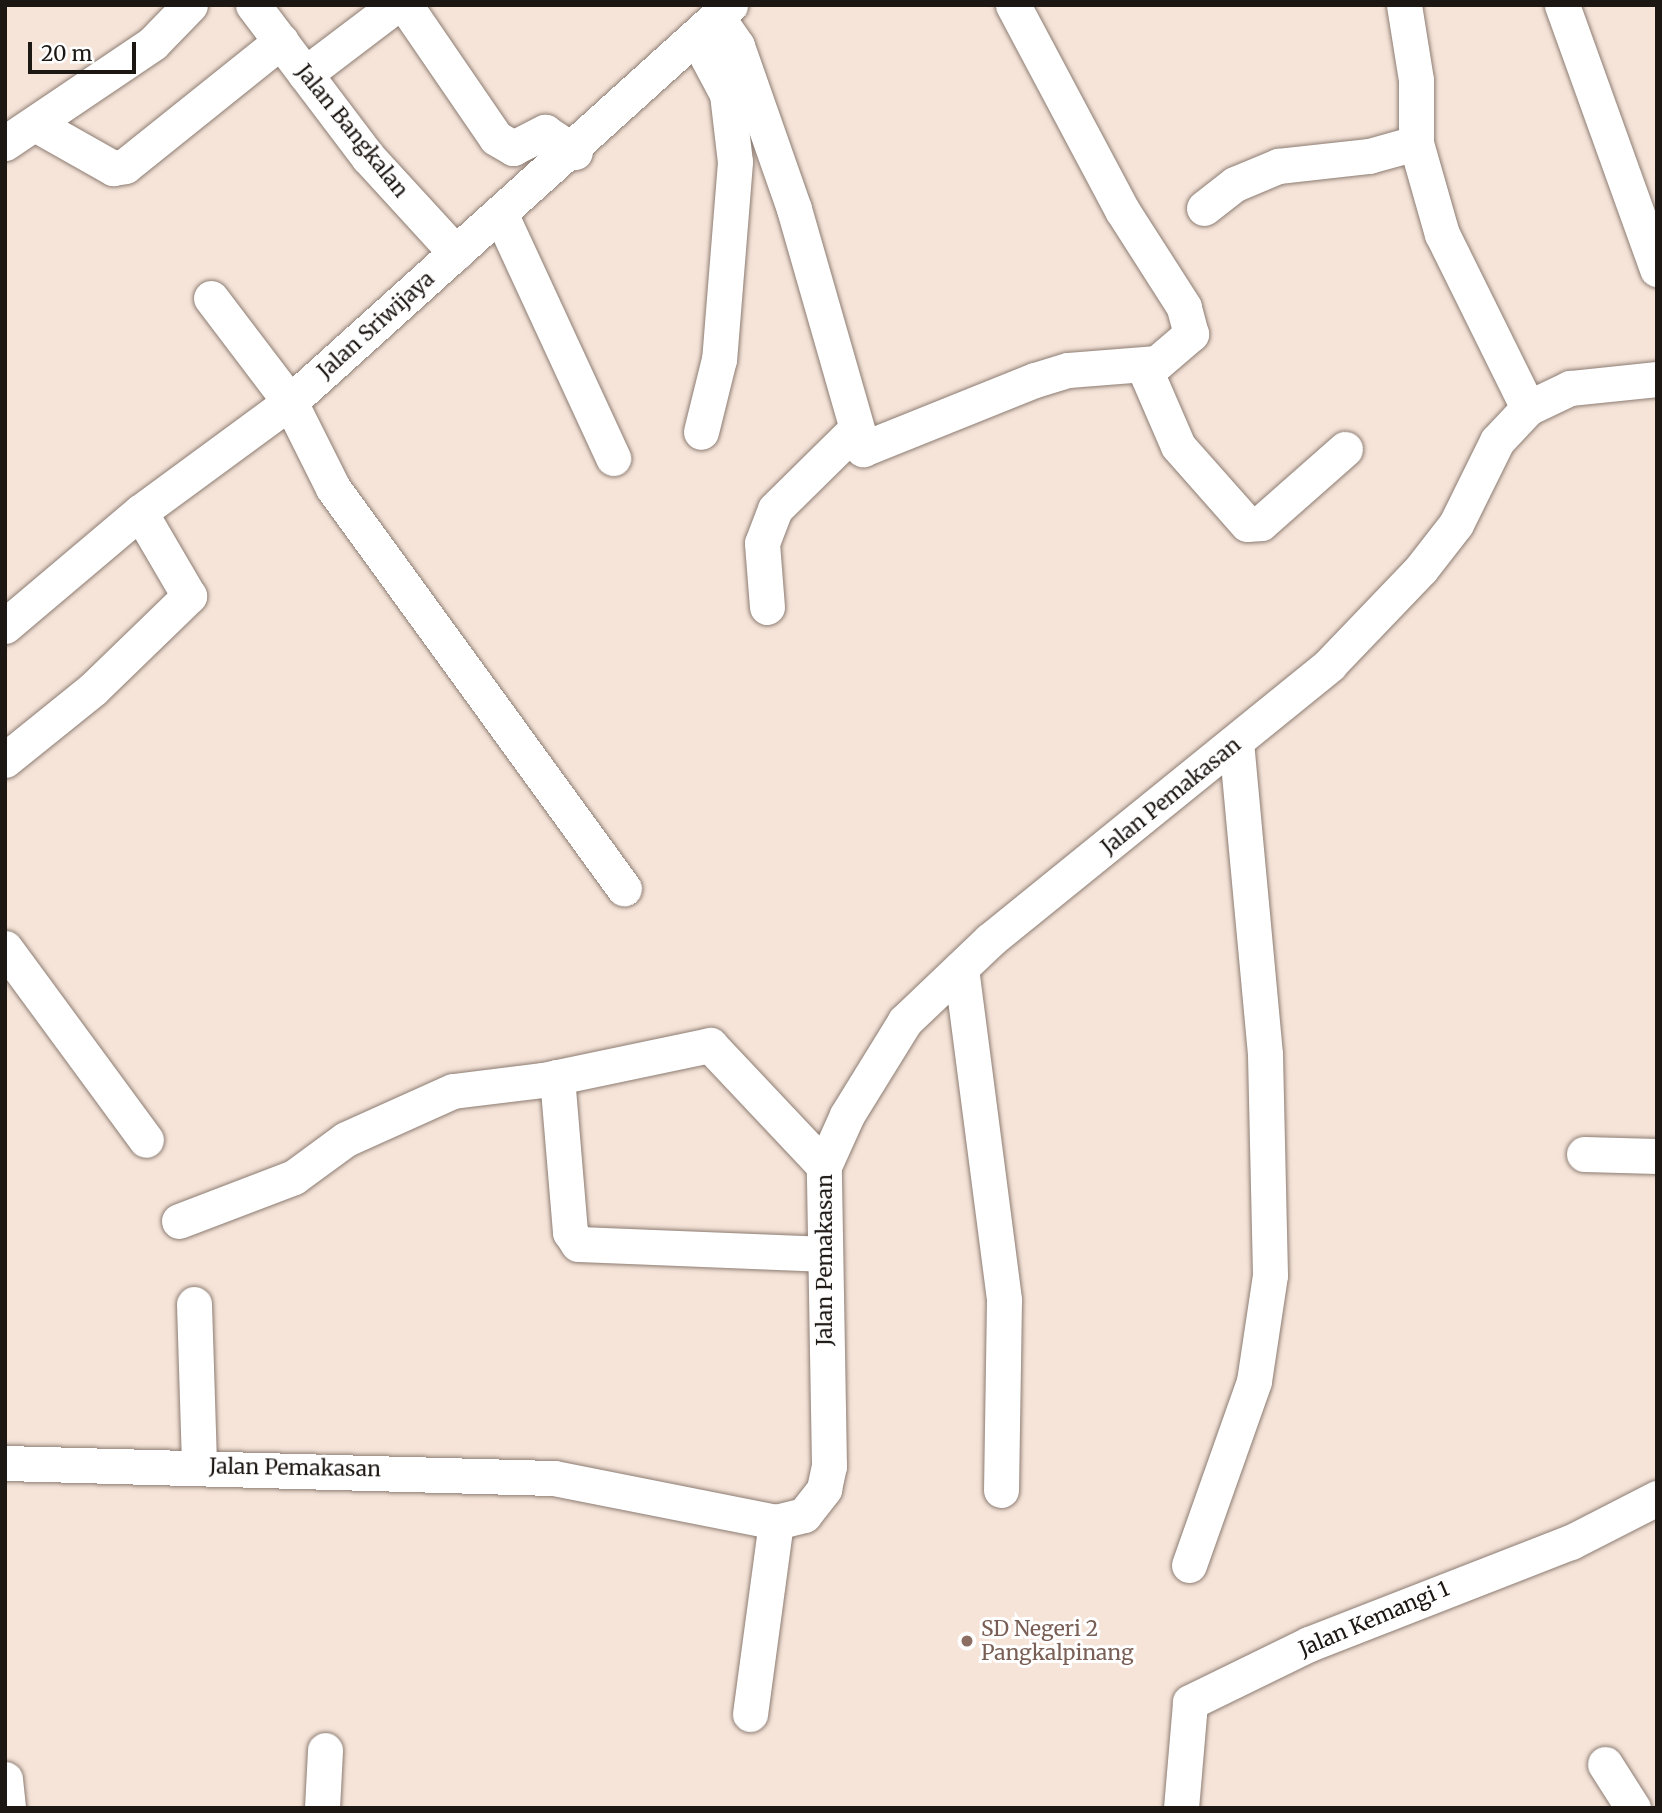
<!DOCTYPE html>
<style>
body{margin:0}
#map{position:relative;width:1662px;height:1813px;overflow:hidden;background:#f6e4d9;font-family:Merriweather,serif}
div>[style]{position:absolute}
[style*='--x']{left:calc(var(--x)*1px);top:calc(var(--y)*1px);width:calc(var(--w)*1px);rotate:calc(var(--a)*1deg)}
.roads{filter:drop-shadow(0 0 2px #8c7c72) drop-shadow(0 0 2px #8c7c72)}
.street>*{height:35px;margin:-17.5px;padding:0 17.5px;transform-origin:17.5px;border-radius:17.5px;background:#fff}
.dots>*{width:19px;height:19px;translate:-50% -50%;box-sizing:border-box;border:4px solid #fff;border-radius:50%}
span{translate:-50% -50%;white-space:nowrap;text-align:center;line-height:1.15;-webkit-text-stroke:6px #fff;paint-order:stroke}
.street-label{font-size:21px;color:#1d1713}
.education-label{font-size:21px;color:#785e54}
.left{translate:0 -50%;text-align:left}
.frame{position:absolute;inset:0;border:7px solid #1d1713;pointer-events:none}
.scale{position:absolute;left:28px;top:42px;width:108px;height:32px;box-sizing:border-box;border:4px solid #1d1713;border-top:0;padding-left:9px;font-size:21px;line-height:24px;white-space:nowrap;color:#1d1713;-webkit-text-stroke:5px #fff;paint-order:stroke}
</style>
<div id="map">
<div class="roads">
<div class="street">
<i style="--x:253;--y:5;--w:191;--a:52.9"></i>
<i style="--x:368;--y:157;--w:130;--a:47.5"></i>
<i style="--x:405;--y:5;--w:161;--a:55.6"></i>
<i style="--x:496;--y:138;--w:20;--a:30"></i>
<i style="--x:513;--y:148;--w:36;--a:-27"></i>
<i style="--x:545;--y:132;--w:36;--a:34"></i>
<i style="--x:1404;--y:5;--w:76;--a:80.9"></i>
<i style="--x:1416;--y:80;--w:63;--a:90"></i>
<i style="--x:1416;--y:143;--w:95;--a:74.1"></i>
<i style="--x:1442;--y:234;--w:194;--a:63.7"></i>
<i style="--x:1562;--y:5;--w:281;--a:70.2"></i>
<i style="--x:717;--y:17;--w:35;--a:55"></i>
<i style="--x:737;--y:46;--w:173;--a:70.7"></i>
<i style="--x:794;--y:209;--w:250;--a:74"></i>
<i style="--x:863;--y:449;--w:185;--a:-21.9"></i>
<i style="--x:1035;--y:380;--w:34;--a:-17"></i>
<i style="--x:1068;--y:370;--w:89;--a:-4.5"></i>
<i style="--x:1157;--y:363;--w:45;--a:-40.5"></i>
<i style="--x:1191;--y:334;--w:28;--a:-105"></i>
<i style="--x:1184;--y:307;--w:115;--a:-122.6"></i>
<i style="--x:1122;--y:210;--w:232;--a:-118"></i>
<i style="--x:696;--y:36;--w:66;--a:61.9"></i>
<i style="--x:727;--y:94;--w:68;--a:83.3"></i>
<i style="--x:735;--y:162;--w:198;--a:94.6"></i>
<i style="--x:719;--y:359;--w:75;--a:103.9"></i>
<i style="--x:305;--y:74;--w:114;--a:-37.2"></i>
<i style="--x:35;--y:124;--w:90;--a:29.4"></i>
<i style="--x:113;--y:168;--w:12;--a:-9"></i>
<i style="--x:125;--y:166;--w:200;--a:-38.7"></i>
<i style="--x:5;--y:143;--w:179;--a:-34"></i>
<i style="--x:153;--y:43;--w:53;--a:-45.8"></i>
<i style="--x:1204;--y:208;--w:39;--a:-38"></i>
<i style="--x:1235;--y:184;--w:47;--a:-22.7"></i>
<i style="--x:1278;--y:166;--w:92;--a:-6.3"></i>
<i style="--x:1369;--y:156;--w:49;--a:-15.5"></i>
<i style="--x:500;--y:213;--w:270;--a:65.2"></i>
<i style="--x:211;--y:298;--w:131;--a:52.8"></i>
<i style="--x:290;--y:402;--w:96;--a:63.4"></i>
<i style="--x:333;--y:488;--w:495;--a:54"></i>
<i style="--x:1143;--y:365;--w:88;--a:66.6"></i>
<i style="--x:1178;--y:446;--w:104;--a:48.5"></i>
<i style="--x:1247;--y:524;--w:14;--a:-4"></i>
<i style="--x:1261;--y:523;--w:112;--a:-41.4"></i>
<i style="--x:767;--y:607;--w:64;--a:-94.5"></i>
<i style="--x:762;--y:543;--w:36;--a:-69"></i>
<i style="--x:775;--y:509;--w:114;--a:-44.6"></i>
<i style="--x:5;--y:626;--w:177;--a:-40.2"></i>
<i style="--x:140;--y:512;--w:186;--a:-36.3"></i>
<i style="--x:290;--y:402;--w:593;--a:-42.06"></i>
<i style="--x:5;--y:760;--w:113;--a:-38.9"></i>
<i style="--x:93;--y:689;--w:134;--a:-44.1"></i>
<i style="--x:189;--y:596;--w:97;--a:-120.3"></i>
<i style="--x:5;--y:948;--w:238;--a:53.7"></i>
<i style="--x:961;--y:968;--w:335;--a:82.6"></i>
<i style="--x:1004;--y:1300;--w:190;--a:90.9"></i>
<i style="--x:557;--y:1077;--w:156;--a:85.2"></i>
<i style="--x:570;--y:1232;--w:14;--a:56"></i>
<i style="--x:578;--y:1244;--w:244;--a:2.3"></i>
<i style="--x:1584;--y:1154;--w:73;--a:1.6"></i>
<i style="--x:179;--y:1221;--w:123;--a:-20.9"></i>
<i style="--x:294;--y:1177;--w:64;--a:-36.2"></i>
<i style="--x:346;--y:1139;--w:117;--a:-24.2"></i>
<i style="--x:453;--y:1091;--w:91;--a:-7"></i>
<i style="--x:543;--y:1080;--w:171;--a:-11.8"></i>
<i style="--x:710;--y:1045;--w:166;--a:46.7"></i>
<i style="--x:194;--y:1304;--w:162;--a:88.2"></i>
<i style="--x:5;--y:1463;--w:549;--a:1.57"></i>
<i style="--x:554;--y:1478;--w:226;--a:11.2"></i>
<i style="--x:776;--y:1522;--w:29;--a:-14"></i>
<i style="--x:804;--y:1515;--w:33;--a:-52"></i>
<i style="--x:824;--y:1489;--w:24;--a:-78"></i>
<i style="--x:829;--y:1466;--w:300;--a:-91"></i>
<i style="--x:824;--y:1166;--w:56;--a:-65.7"></i>
<i style="--x:847;--y:1115;--w:110;--a:-58.3"></i>
<i style="--x:905;--y:1021;--w:117;--a:-43.6"></i>
<i style="--x:990;--y:940;--w:437;--a:-39"></i>
<i style="--x:1329;--y:665;--w:133;--a:-46.2"></i>
<i style="--x:1421;--y:569;--w:57;--a:-52.1"></i>
<i style="--x:1456;--y:524;--w:93;--a:-63.7"></i>
<i style="--x:1497;--y:441;--w:45;--a:-46.8"></i>
<i style="--x:1528;--y:408;--w:47;--a:-25.5"></i>
<i style="--x:1570;--y:388;--w:87;--a:-5.9"></i>
<i style="--x:1189;--y:1565;--w:195;--a:-70.5"></i>
<i style="--x:1254;--y:1381;--w:107;--a:-81.4"></i>
<i style="--x:1270;--y:1275;--w:221;--a:-91.3"></i>
<i style="--x:1265;--y:1054;--w:313;--a:-95.3"></i>
<i style="--x:750;--y:1714;--w:194;--a:-82.3"></i>
<i style="--x:1605;--y:1764;--w:52;--a:57.5"></i>
<i style="--x:5;--y:1779;--w:29;--a:84"></i>
<i style="--x:322;--y:1808;--w:58;--a:-87"></i>
<i style="--x:1181;--y:1808;--w:106;--a:-85.1"></i>
<i style="--x:1190;--y:1702;--w:132;--a:-26"></i>
<i style="--x:1309;--y:1644;--w:281;--a:-21.3"></i>
<i style="--x:1571;--y:1542;--w:97;--a:-27.1"></i>
</div>
</div>
<div class="dots">
<i style="left:967px;top:1641px;background:#8d6e63"></i>
</div>
<div class="street-label">
<span style="left:352px;top:131px;rotate:51deg">Jalan Bangkalan</span>
<span style="left:376px;top:325px;rotate:-42deg">Jalan Sriwijaya</span>
<span style="left:1171px;top:796px;rotate:-39deg">Jalan Pemakasan</span>
<span style="left:825px;top:1260px;rotate:-90deg">Jalan Pemakasan</span>
<span style="left:295px;top:1468px;rotate:1deg">Jalan Pemakasan</span>
<span style="left:1374px;top:1619px;rotate:-23deg">Jalan Kemangi 1</span>
</div>
<div class="education-label">
<span class="left" style="left:981px;top:1641px">SD Negeri 2<br>Pangkalpinang</span>
</div>
<div class="frame"></div>
<div class="scale">20 m</div>
</div>
